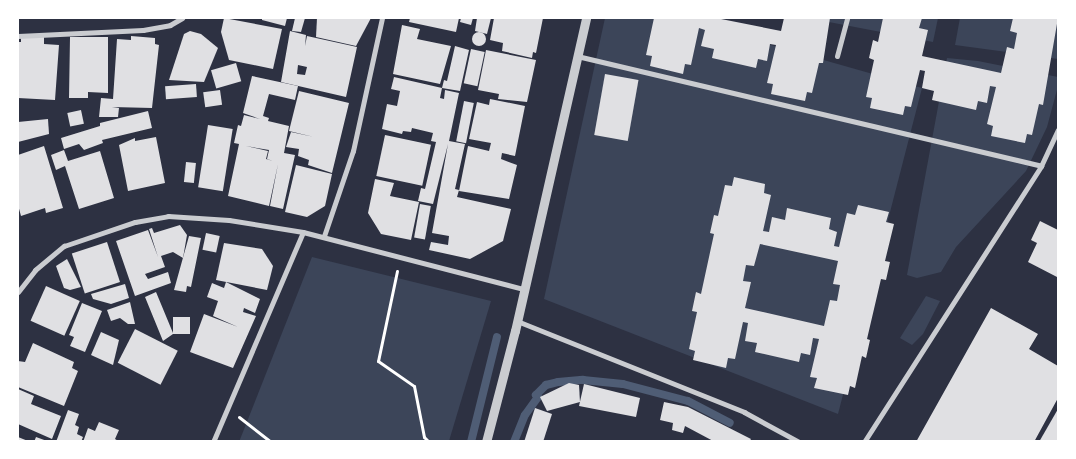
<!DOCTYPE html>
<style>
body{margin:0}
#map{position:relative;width:1076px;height:459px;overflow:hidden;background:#2d3142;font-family:"PT Sans",sans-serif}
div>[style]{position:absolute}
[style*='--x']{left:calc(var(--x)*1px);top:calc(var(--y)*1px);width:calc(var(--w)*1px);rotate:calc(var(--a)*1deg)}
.green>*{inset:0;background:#3c4559}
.stream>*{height:8px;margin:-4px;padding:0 4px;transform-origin:4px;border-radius:4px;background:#4f5d75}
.building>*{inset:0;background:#e0e0e3;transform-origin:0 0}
.round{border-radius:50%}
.path>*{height:3px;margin:-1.5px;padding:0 1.5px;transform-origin:1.5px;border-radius:1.5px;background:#fff}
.minor>*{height:5px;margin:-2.5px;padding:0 2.5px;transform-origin:2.5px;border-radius:2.5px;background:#caccd0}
.tertiary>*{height:9px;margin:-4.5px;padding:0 4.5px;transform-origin:4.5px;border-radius:4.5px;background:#caccd0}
span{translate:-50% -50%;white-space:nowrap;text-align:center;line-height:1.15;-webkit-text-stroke:5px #fff;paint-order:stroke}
.frame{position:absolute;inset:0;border:19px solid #fff;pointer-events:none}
</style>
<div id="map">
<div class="green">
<i style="clip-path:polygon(605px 18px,676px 18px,922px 88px,838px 414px,544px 299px)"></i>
<i style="clip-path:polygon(808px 18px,938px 18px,933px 42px)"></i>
<i style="clip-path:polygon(960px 18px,1058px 18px,1058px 59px,955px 45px)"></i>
<i style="clip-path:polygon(947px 58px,978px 61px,1058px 77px,1058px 86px,1047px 127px,1026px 171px,956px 247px,941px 272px,917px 278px,907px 275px)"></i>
<i style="clip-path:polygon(312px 257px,491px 301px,449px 441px,239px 442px)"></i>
<i style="clip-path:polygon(926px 296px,940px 301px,923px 334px,912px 345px,900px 338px)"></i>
</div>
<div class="stream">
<i style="--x:471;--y:442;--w:108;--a:-76.1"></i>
<i style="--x:514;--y:442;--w:29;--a:-68"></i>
<i style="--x:525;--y:415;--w:22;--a:-54"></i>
<i style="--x:538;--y:397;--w:3;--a:-135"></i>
<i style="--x:536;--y:395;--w:14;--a:-45"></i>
<i style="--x:546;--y:385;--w:12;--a:-14"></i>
<i style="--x:558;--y:382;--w:25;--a:-5"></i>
<i style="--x:583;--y:380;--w:40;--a:5.7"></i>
<i style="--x:623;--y:384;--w:67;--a:14.7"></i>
<i style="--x:688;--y:401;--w:47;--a:27.6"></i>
</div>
<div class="building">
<i style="clip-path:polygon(224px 18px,282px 29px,273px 69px,229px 60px,221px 32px)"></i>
<i style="clip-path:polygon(262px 18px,287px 18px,285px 26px,262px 20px)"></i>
<i style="clip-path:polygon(295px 18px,305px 18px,301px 32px,292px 31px)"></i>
<i style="clip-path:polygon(317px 18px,371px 18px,356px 46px,316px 37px)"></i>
<i style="clip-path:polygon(410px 18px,459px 18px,456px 32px,409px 22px)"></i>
<i style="clip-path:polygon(461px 18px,473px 18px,471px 25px,460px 22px)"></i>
<i style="clip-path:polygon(477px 18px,491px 18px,487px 34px,475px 31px)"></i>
<i style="clip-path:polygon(494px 18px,543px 18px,536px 53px,533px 52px,532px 58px,502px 51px,503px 43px,490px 40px)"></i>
<i style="clip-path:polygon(654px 18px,716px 18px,781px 31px,784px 18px,830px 18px,823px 63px,819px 63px,812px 93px,807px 92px,805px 101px,771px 94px,773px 84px,767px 83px,776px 45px,770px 44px,767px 61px,758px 59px,756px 68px,712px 58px,714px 49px,701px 46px,705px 30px,699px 28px,691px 65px,685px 64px,683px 74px,650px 66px,652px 56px,646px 55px)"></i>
<i style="clip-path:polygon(883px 18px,922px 18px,919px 28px,928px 30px,922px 56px,1001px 73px,1007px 47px,1014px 49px,1017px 33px,1010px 31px,1013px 18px,1058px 18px,1043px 105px,1039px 104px,1032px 135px,1027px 134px,1025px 143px,991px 136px,993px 126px,987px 124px,996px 87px,990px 86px,987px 103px,978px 101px,976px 110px,932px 100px,934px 91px,922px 88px,925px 71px,920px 70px,911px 107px,905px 106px,903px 115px,870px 108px,872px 98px,866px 97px,874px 60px,869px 58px,873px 40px,878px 42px)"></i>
<i style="clip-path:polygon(402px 25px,420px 29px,417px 39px,451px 46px,440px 84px,393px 74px)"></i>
<i style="clip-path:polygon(190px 31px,201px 34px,218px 48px,204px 82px,169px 80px,184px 34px)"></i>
<i style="clip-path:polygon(evenodd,290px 31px,306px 35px,305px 46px,307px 36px,357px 47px,346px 97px,281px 82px,290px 31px,298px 65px,307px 67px,305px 75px,297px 74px,298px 65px)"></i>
<i class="round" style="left:472px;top:32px;width:14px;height:14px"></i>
<i style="clip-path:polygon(21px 36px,44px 37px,44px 44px,59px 45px,55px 100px,18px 98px,18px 42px,21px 42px)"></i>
<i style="clip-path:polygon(131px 36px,155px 38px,155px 44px,159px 45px,152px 108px,112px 107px,119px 108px,118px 117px,99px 117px,101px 98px,113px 99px,117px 39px,131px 40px)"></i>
<i style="clip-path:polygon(70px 37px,108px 37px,108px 93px,88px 92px,88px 98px,69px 98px)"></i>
<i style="clip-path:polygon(455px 46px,469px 50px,460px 91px,442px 88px,440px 98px,444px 99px,445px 90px,459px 93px,449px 141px,465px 144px,455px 189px,459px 190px,457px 197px,511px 209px,503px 241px,470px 259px,429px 250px,431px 242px,448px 245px,449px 236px,432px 233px,448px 144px,433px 204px,418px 201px,421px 188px,425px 189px,436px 142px,431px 141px,433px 133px,412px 128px,411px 132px,403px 131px,402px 134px,382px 129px,387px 104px,397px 106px,400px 91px,391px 89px,394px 77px,442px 88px,444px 80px,447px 81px)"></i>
<i style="left:471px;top:49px;width:14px;height:35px;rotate:12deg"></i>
<i style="clip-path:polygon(486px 50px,536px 60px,527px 102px,498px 99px,499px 94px,478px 90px)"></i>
<i style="left:236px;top:63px;width:19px;height:26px;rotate:74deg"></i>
<i style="left:605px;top:74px;width:34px;height:62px;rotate:10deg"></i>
<i style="clip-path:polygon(evenodd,252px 76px,298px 86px,295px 100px,269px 94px,263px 116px,269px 118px,268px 121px,289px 126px,284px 153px,295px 155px,283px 209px,270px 206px,278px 164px,269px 206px,228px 196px,239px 144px,234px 143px,238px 125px,241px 126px,244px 115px,260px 119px,243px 113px,252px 76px,246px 146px,269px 150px,267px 159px,273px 161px,266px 159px,268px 151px,246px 146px)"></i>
<i style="left:196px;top:84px;width:13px;height:31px;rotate:86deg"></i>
<i style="left:220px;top:90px;width:15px;height:17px;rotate:82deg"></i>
<i style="clip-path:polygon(299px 91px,349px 103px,332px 173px,308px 165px,309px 160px,298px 156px,299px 149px,286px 147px,291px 132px,314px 137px,289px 131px)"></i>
<i style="clip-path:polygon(490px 99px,525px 106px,515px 156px,502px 153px,501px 159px,517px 165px,509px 199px,459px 191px,468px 146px,489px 151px,491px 143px,469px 139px,477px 102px,489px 105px)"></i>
<i style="left:464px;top:101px;width:10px;height:41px;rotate:11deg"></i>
<i style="left:81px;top:110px;width:14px;height:14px;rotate:78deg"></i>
<i style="clip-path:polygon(148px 111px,152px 128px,102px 140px,103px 143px,84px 150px,79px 144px,64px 149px,61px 138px,100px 126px,100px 123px)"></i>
<i style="clip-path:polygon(48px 119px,49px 134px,18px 142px,18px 122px)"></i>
<i style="left:208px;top:125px;width:25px;height:63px;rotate:9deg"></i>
<i style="left:385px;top:135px;width:47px;height:42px;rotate:12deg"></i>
<i style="clip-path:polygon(156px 137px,165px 183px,128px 191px,119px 145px,135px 138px,135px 141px)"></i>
<i style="clip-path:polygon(44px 146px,63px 208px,46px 213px,45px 208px,21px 216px,18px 205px,18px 155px)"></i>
<i style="clip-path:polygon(64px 150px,68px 161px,100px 151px,114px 198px,79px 209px,65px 166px,56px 170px,51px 155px)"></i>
<i style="left:186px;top:162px;width:10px;height:20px;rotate:6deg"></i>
<i style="clip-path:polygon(296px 165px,332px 174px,325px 206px,307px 217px,285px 212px)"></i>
<i style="clip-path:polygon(evenodd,734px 177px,765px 184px,764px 193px,771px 195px,763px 231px,769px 232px,772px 217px,785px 220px,787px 208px,831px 218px,829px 229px,837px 232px,834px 246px,839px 247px,847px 213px,855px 215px,858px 205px,889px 212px,886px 222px,894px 224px,885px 261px,890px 262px,886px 280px,881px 279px,867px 339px,870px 340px,866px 358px,862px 356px,855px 388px,850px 386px,848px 395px,814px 388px,817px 378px,810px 377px,819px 339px,813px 338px,810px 355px,801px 353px,799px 362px,755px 352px,757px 343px,745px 341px,748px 323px,743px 322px,735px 359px,728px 358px,726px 368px,693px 360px,695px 351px,689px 349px,697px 312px,692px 311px,696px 292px,701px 294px,714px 234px,710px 233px,714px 215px,718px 216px,725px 185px,732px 186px,734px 177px,760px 244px,838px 261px,833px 284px,840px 285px,837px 301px,830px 300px,824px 326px,745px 308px,751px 282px,743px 281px,746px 265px,754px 266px,760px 244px)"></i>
<i style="clip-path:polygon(375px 179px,394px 183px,390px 196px,419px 202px,411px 240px,381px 234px,368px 213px)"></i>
<i style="left:420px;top:204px;width:11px;height:34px;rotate:10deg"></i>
<i style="clip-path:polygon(1040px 221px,1058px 230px,1057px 277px,1028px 262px,1037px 243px,1031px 240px)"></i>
<i style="clip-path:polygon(180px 225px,187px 235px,183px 258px,173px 252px,161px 256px,165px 267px,145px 274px,148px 279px,168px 272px,171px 283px,135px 296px,116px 241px,148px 230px,158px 257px,149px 229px,152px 228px,154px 233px)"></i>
<i style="left:206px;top:233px;width:14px;height:17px;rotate:12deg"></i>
<i style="clip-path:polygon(189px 236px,201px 238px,191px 287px,187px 286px,186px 292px,174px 290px)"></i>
<i style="left:107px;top:242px;width:42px;height:37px;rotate:72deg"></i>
<i style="clip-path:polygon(224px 243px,262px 249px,273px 266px,267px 290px,216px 280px)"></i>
<i style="clip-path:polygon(67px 259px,81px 287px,70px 290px,64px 288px,56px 266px)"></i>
<i style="clip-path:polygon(226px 282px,260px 299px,255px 313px,244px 308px,243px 312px,256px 316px,233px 368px,190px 352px,204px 314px,238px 327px,213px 316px,218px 301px,207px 297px,212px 283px,224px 288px)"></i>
<i style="clip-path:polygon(125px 284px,129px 298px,111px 304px,93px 299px,91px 294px)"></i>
<i style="left:46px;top:286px;width:37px;height:38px;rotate:24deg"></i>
<i style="clip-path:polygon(156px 292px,173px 333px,173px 317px,190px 317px,190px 334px,173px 334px,163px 341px,145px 297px)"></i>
<i style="clip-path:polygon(130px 302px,135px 324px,128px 324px,120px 318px,111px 321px,107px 310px)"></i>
<i style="clip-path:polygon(82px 303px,102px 311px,85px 352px,70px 346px,74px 337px,69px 335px)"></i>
<i style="clip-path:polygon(991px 308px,1038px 334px,1029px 349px,1058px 366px,1058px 398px,1034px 442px,916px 442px)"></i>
<i style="left:135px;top:329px;width:48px;height:38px;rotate:27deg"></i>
<i style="clip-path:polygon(101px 332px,119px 340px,113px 365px,91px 355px)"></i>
<i style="clip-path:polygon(33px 343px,74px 362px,72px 368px,78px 371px,64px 406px,18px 387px,18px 361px,25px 362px)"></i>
<i style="clip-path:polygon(569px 383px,579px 385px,580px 402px,547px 411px,540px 397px)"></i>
<i style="clip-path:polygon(584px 384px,640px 398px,636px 417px,579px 406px)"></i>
<i style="clip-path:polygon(18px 389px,34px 396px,31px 404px,61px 416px,52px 439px,18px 424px)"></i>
<i style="clip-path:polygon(664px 402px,688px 407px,751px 439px,749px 442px,715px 442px,685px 426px,683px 433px,672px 430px,673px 423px,660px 420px)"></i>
<i style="clip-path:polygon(535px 408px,552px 414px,543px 442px,524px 442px)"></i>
<i style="clip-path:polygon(1058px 409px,1058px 442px,1039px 442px)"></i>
<i style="clip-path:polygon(68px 410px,79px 414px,75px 425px,79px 427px,77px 434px,83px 437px,81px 442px,56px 442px)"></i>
<i style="clip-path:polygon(99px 422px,119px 430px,115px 439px,120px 442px,83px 442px,88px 428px,95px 431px)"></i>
<i style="clip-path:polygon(18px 437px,28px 441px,28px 442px,18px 442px)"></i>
<i style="clip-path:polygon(36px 437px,47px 441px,47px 442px,34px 442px)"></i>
</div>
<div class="path">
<i style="--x:397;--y:271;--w:92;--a:101.9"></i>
<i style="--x:378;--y:361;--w:44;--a:34.8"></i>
<i style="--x:414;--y:386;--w:52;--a:78.9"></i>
<i style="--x:424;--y:437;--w:7;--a:45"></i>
<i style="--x:239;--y:417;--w:41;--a:38"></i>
</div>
<div class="minor">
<i style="--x:18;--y:36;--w:125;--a:-2.7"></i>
<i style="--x:143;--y:30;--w:27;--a:-10"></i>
<i style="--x:170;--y:25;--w:14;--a:-30"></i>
<i style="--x:577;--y:56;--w:477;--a:13.3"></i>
<i style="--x:837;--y:56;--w:39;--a:-75"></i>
<i style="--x:324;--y:236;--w:90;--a:-71.2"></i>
<i style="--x:353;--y:151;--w:136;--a:-77.7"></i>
<i style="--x:18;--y:292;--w:28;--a:-52"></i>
<i style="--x:35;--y:270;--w:38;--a:-40"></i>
<i style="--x:64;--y:246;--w:75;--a:-18.7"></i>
<i style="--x:135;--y:222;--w:34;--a:-10"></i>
<i style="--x:168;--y:216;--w:61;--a:3.8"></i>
<i style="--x:229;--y:220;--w:75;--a:9.2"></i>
<i style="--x:303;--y:232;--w:228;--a:14.5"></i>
<i style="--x:517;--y:321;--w:245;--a:21.8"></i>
<i style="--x:744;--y:412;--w:63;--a:28.6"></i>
<i style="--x:213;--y:442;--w:228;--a:-66.8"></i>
<i style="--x:864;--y:442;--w:328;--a:-57.3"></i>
<i style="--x:1041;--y:166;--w:40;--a:-65"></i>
</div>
<div class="tertiary">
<i style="--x:486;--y:442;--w:115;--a:-75.4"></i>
<i style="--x:515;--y:331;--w:321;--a:-77.2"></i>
</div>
<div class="frame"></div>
</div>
